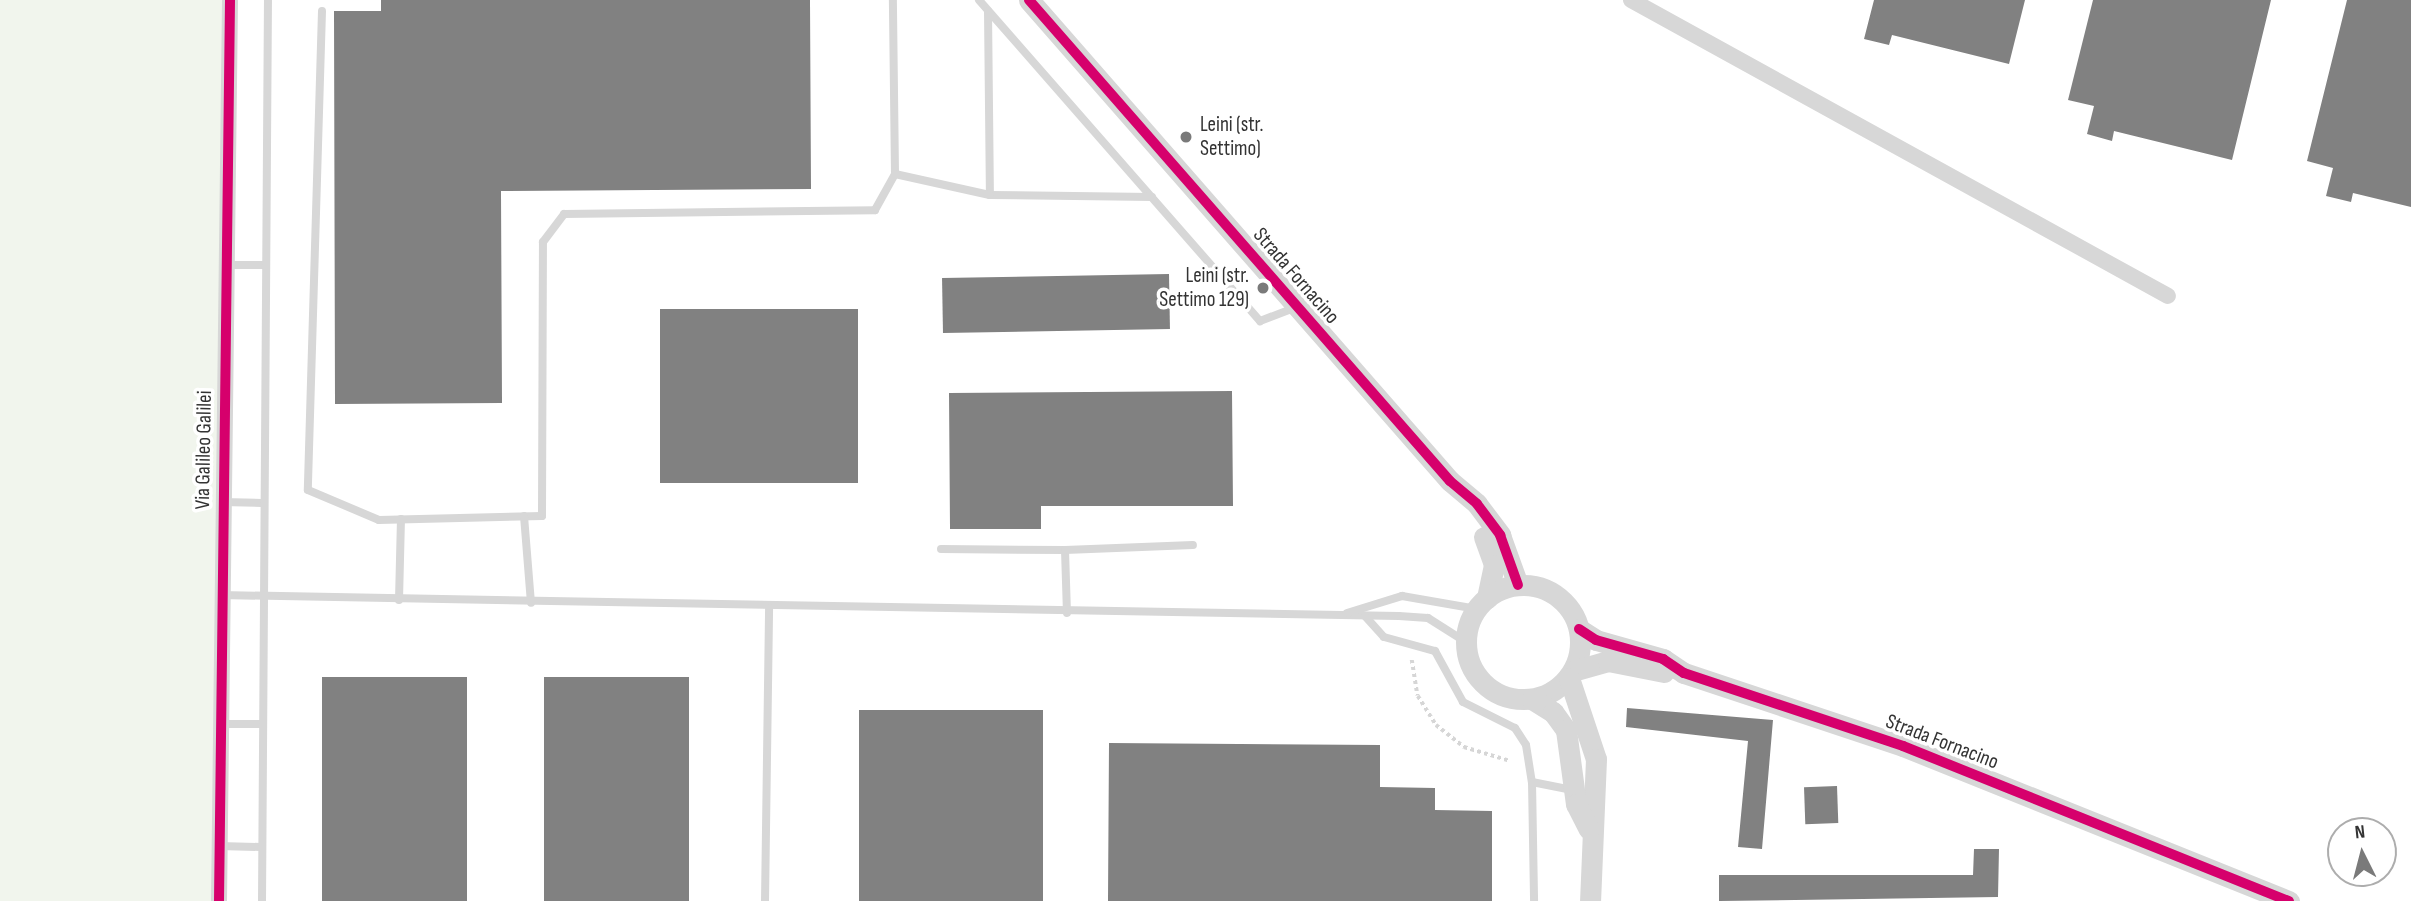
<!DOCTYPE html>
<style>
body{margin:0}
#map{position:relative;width:2411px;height:901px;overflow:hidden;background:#fff;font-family:"Sofia Sans Condensed",sans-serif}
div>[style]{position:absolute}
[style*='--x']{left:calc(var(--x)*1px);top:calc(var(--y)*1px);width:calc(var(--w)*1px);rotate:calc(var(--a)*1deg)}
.green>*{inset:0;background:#f1f5ed;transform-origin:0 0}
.building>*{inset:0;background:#818181;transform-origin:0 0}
.path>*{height:3.5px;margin-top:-1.75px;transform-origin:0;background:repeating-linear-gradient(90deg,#d6d6d6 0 3.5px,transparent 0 7px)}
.service>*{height:8px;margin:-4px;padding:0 4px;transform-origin:4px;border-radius:4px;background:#d7d7d7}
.minor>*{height:16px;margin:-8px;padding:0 8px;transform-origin:8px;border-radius:8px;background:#d7d7d7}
.tertiary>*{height:21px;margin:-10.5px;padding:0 10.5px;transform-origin:10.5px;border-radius:10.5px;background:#d7d7d7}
.tertiary>.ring{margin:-10.5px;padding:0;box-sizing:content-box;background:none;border:21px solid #d7d7d7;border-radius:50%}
.cycleway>*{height:10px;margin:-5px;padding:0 5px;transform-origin:5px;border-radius:5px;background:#d6006c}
.dots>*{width:19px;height:19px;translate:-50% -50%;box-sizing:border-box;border:4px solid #fff;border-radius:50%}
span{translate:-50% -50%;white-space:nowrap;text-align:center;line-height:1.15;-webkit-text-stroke:7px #fff;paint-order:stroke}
.poi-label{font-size:21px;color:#333}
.left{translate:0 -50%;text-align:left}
.right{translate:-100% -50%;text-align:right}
.street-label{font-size:21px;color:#333}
.north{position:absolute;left:2327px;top:817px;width:70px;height:70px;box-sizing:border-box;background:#fff;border:2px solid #adadad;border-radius:50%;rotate:354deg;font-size:19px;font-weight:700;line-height:28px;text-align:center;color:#333}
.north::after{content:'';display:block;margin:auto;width:24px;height:32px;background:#7a7a7a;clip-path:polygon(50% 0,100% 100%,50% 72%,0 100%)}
</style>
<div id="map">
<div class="green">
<i style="left:0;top:0;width:226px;height:901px"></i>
</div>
<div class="building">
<i style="clip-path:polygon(381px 0,810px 0,811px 189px,501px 191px,502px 403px,335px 404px,334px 11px,381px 11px)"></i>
<i style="clip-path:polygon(1874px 0,2025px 0,2009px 64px,1892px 35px,1889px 45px,1864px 39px)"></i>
<i style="clip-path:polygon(2093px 0,2271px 0,2232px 160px,2114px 131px,2112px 141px,2087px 134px,2094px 106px,2068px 100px)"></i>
<i style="clip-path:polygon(2347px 0,2411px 0,2411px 207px,2353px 193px,2351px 202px,2326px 196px,2333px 168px,2307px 161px)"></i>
<i style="left:1169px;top:274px;width:55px;height:227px;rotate:89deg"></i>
<i style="left:858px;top:309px;width:174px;height:198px;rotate:90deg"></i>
<i style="clip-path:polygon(1232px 391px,1233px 506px,1041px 506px,1041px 529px,950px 529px,949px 393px)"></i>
<i style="left:322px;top:677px;width:145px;height:224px"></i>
<i style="left:544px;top:677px;width:145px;height:224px"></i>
<i style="clip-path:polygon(1627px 708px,1773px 720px,1762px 849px,1738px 847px,1748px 741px,1626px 727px)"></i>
<i style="left:859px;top:710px;width:184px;height:191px"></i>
<i style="clip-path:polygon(1109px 743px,1380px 745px,1380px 787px,1435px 788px,1435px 810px,1492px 811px,1492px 901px,1108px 901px)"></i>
<i style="left:1837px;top:786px;width:37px;height:33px;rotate:88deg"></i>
<i style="clip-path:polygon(1974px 849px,1999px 849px,1998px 897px,1719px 901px,1719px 875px,1973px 875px)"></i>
</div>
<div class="path">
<i style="--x:1412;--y:660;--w:36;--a:81"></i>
<i style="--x:1418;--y:696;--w:34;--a:58"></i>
<i style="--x:1436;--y:725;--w:36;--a:38"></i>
<i style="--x:1464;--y:747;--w:48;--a:16.9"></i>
</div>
<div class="service">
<i style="--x:979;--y:0;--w:427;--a:48.8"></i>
<i style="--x:1260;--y:321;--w:40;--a:-21"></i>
<i style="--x:322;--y:11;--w:479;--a:91.7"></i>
<i style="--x:308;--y:490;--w:77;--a:22.9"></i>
<i style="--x:379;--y:520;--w:163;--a:-1.4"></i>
<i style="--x:542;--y:516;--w:274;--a:-89.8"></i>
<i style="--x:543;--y:242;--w:35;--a:-53"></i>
<i style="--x:564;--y:214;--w:311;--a:-0.7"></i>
<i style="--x:875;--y:210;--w:41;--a:-60.9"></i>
<i style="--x:895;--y:174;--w:174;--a:-90.7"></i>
<i style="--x:988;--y:11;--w:184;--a:89.4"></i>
<i style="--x:990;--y:195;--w:162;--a:0.7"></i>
<i style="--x:895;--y:174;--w:97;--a:12.5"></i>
<i style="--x:228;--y:265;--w:37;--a:0"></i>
<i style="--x:222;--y:502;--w:40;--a:1.4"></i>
<i style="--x:524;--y:516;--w:87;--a:85.4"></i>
<i style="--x:941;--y:549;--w:124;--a:0.5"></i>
<i style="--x:1065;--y:550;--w:63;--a:88.2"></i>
<i style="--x:1065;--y:550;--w:128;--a:-2.2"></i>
<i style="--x:220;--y:595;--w:1179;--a:1.02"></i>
<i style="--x:1399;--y:616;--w:29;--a:4"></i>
<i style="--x:1428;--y:618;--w:45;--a:32.3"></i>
<i style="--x:399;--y:600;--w:81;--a:-88.6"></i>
<i style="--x:1347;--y:613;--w:58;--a:-17.2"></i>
<i style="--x:1402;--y:596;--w:76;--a:9.8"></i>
<i style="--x:1365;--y:616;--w:28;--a:48"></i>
<i style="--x:1384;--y:637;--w:53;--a:15.4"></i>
<i style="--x:1435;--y:651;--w:58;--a:61.2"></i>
<i style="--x:1463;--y:702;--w:58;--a:26.6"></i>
<i style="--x:1515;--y:728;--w:20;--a:57"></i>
<i style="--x:1526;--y:745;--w:37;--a:81"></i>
<i style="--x:1532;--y:782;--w:41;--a:11.3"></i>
<i style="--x:219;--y:724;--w:42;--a:0"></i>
<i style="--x:1532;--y:782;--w:119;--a:89"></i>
<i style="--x:219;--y:846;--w:42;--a:1.4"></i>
<i style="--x:262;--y:901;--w:901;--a:-89.62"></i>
<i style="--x:765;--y:901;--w:293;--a:-89.2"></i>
</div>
<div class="minor">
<i style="--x:1631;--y:0;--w:613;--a:28.86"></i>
<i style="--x:219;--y:901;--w:901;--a:-89.3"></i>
</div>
<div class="tertiary">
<i style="--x:1029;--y:0;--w:639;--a:48.81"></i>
<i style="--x:1450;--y:481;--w:35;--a:40"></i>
<i style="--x:1477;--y:504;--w:39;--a:53"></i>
<i style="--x:1500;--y:535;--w:53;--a:70.2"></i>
<i style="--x:1484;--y:537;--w:30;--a:70"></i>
<i style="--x:1494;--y:565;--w:34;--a:102"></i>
<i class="ring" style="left:1466px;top:585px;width:93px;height:93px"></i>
<i style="--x:1579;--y:629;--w:20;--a:33"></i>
<i style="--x:1596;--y:640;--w:70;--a:15.8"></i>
<i style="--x:1663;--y:659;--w:25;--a:34"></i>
<i style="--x:1684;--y:673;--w:231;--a:18.4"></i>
<i style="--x:1903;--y:746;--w:416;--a:21.9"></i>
<i style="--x:1573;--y:671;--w:36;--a:-16"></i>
<i style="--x:1608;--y:661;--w:57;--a:11.1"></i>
<i style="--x:1569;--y:678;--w:85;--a:71.6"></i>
<i style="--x:1596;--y:759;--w:142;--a:92.4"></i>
<i style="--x:1532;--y:699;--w:25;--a:32"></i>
<i style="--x:1553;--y:712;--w:22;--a:54"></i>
<i style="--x:1566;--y:730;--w:75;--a:82.3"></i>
<i style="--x:1576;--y:804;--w:28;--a:63"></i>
</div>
<div class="cycleway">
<i style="--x:1029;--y:0;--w:639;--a:48.81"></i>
<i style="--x:1450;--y:481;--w:35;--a:40"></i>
<i style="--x:1477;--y:504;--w:39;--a:53"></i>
<i style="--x:1500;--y:535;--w:53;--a:70.2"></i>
<i style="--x:1579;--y:629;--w:20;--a:33"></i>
<i style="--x:1596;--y:640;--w:70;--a:15.8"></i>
<i style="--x:1663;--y:659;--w:25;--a:34"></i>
<i style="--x:1684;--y:673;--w:231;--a:18.4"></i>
<i style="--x:1903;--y:746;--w:416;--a:21.9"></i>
<i style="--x:219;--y:901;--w:901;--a:-89.3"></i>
</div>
<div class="dots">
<i style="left:1186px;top:137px;background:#7a7a7a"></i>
<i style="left:1263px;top:288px;background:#7a7a7a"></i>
</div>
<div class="poi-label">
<span class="left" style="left:1200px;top:137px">Leini (str.<br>Settimo)</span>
<span class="right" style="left:1249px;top:288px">Leini (str.<br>Settimo 129)</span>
</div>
<div class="street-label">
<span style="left:1296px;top:276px;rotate:49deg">Strada Fornacino</span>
<span style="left:204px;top:450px;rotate:-89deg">Via Galileo Galilei</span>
<span style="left:1942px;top:742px;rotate:21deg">Strada Fornacino</span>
</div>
<div class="north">N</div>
</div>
